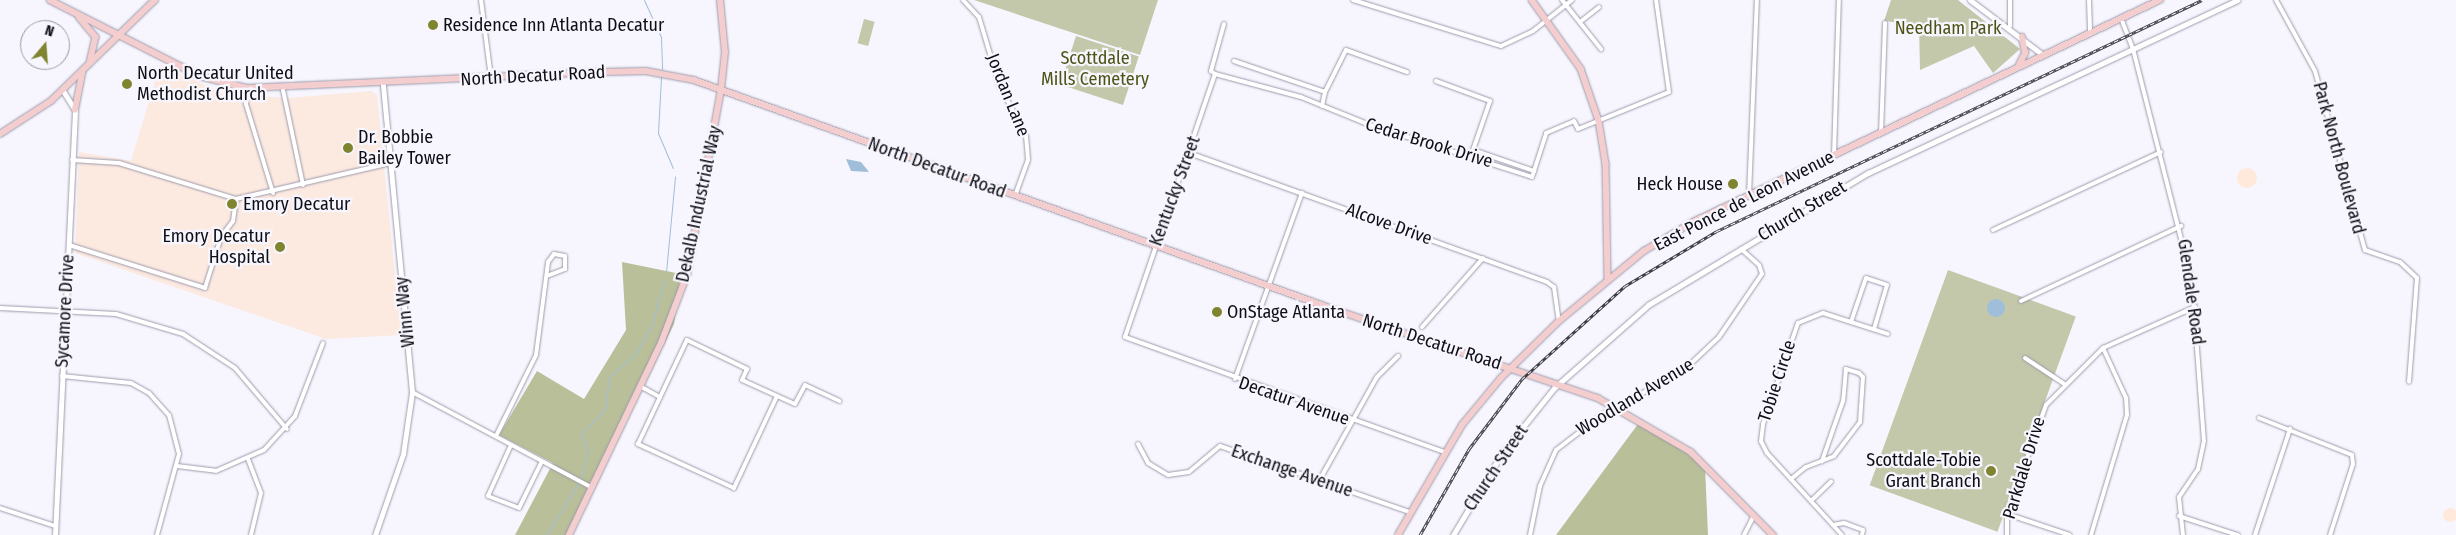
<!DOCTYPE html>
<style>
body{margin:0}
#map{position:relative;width:2456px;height:535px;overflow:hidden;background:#f7f6fe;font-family:"Fira Sans Condensed",sans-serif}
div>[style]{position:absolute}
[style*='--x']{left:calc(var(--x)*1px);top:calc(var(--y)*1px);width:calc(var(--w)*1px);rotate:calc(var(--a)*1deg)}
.industrial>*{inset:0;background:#fee9db}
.round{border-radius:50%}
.medical>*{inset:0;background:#fce9e0}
.green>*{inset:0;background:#c3c8ab;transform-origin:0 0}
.forest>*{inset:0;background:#b9bf98}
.water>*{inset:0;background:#9ebeda}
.stream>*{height:1px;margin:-0.5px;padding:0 0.5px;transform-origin:0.5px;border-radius:0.5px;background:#9ebeda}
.roads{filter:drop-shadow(0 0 1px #9d9bac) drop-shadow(0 0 1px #9d9bac)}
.minor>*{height:4px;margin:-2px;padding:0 2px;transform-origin:2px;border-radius:2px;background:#fff}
.tertiary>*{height:5px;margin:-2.5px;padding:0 2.5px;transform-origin:2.5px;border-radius:2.5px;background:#fff}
.secondary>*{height:5.5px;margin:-2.75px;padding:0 2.75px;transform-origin:2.75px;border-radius:2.75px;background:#f4cece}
.rail>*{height:3px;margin-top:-1.5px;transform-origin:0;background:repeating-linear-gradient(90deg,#f7f6fe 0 4px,#403f46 0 8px);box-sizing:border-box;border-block:1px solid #403f46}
.dots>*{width:14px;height:14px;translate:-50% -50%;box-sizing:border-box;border:2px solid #f7f6fe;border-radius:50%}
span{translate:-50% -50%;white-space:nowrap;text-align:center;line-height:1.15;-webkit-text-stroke:4.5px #f7f6fe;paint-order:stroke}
.poi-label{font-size:18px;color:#0f0e14}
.left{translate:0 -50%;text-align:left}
.right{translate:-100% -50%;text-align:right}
.park-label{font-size:18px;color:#4d5314}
.street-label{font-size:18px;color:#0f0e14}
.north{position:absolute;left:20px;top:20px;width:50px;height:50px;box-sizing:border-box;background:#f7f6fe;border:1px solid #9a99a0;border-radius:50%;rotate:18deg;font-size:14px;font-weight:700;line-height:20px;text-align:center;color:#0f0e14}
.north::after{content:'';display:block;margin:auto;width:18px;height:22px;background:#7f842f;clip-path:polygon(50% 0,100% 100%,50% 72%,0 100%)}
</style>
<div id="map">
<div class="industrial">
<i class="round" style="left:2237px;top:168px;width:20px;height:20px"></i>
<i class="round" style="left:2443px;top:508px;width:14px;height:14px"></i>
</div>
<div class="medical">
<i style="clip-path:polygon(160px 65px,225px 94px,289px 98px,371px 91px,377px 95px,401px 335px,326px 339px,75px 253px,79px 152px,131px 161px)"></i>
</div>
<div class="green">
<i style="clip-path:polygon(974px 0,1158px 0,1140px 55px)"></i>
<i style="clip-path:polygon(1891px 0,1958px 0,2020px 49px,1993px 73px,1974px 46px,1920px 70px,1919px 25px,1884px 21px)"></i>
<i style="left:864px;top:19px;width:11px;height:25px;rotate:15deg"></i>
<i style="left:1076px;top:36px;width:66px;height:51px;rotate:18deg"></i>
<i style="left:1948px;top:270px;width:136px;height:229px;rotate:20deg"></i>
</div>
<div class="forest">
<i style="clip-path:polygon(622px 262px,681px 274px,674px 324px,571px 535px,515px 535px,553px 463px,499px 435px,537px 371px,584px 399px,626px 330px)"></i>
<i style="clip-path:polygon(1641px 420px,1705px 467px,1708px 535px,1556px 535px)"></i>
</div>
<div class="water">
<i style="clip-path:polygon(846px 159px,861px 162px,869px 172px,851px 171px)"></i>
<i class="round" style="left:1987px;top:299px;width:18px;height:18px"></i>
</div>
<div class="stream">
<i style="--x:644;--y:0;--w:41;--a:65.3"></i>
<i style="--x:661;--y:37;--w:32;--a:88"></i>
<i style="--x:661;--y:77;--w:56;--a:93.1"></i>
<i style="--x:658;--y:133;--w:38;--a:67"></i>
<i style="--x:666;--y:272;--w:96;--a:-84.6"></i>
<i style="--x:582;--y:477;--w:26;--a:-77"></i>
<i style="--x:588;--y:452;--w:20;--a:-110"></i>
<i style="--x:581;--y:433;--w:33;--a:-44"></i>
<i style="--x:605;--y:410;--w:32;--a:-83"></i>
<i style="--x:609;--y:378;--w:37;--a:-43"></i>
<i style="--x:636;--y:353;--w:32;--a:-60"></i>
<i style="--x:652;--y:325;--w:47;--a:-75.1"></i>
<i style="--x:546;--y:535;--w:60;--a:-57.9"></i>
</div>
<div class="roads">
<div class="minor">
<i style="--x:481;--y:0;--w:79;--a:82.7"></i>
<i style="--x:963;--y:0;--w:23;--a:47"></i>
<i style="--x:979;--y:17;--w:70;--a:73.4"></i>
<i style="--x:999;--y:84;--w:59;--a:62.6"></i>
<i style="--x:1026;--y:136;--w:24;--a:85"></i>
<i style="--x:1028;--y:160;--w:38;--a:110"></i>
<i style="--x:1353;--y:0;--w:155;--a:17.3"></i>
<i style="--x:1501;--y:46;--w:35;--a:-25"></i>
<i style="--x:1533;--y:31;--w:50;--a:-38.5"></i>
<i style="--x:1562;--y:0;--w:63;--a:51.5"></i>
<i style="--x:2089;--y:0;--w:33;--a:88"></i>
<i style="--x:2276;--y:0;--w:81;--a:61.2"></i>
<i style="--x:2315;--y:71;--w:186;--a:74.4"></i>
<i style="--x:2365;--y:250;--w:37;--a:19"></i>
<i style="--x:2400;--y:262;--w:23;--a:43"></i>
<i style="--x:2417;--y:278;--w:104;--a:94.4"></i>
<i style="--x:2121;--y:18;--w:33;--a:69"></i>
<i style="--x:2133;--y:49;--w:240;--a:75.8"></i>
<i style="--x:2192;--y:282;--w:159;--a:85.7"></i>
<i style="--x:2204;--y:441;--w:29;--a:102"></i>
<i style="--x:2198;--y:469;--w:34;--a:124"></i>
<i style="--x:2179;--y:497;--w:38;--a:84"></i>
<i style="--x:1580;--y:22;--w:24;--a:-38"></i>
<i style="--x:1224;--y:24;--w:49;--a:105.5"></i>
<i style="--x:1211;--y:71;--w:5;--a:37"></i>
<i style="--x:1215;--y:74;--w:278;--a:108.9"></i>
<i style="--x:1125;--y:337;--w:339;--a:19.8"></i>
<i style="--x:2010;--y:26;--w:26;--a:-90"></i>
<i style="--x:1234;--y:61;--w:96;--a:18.8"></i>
<i style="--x:1325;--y:92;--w:47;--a:-63.4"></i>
<i style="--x:1346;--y:50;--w:65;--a:19.8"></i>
<i style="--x:1215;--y:74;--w:89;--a:15"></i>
<i style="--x:1301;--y:97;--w:74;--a:22.1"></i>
<i style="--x:1370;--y:125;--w:170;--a:17.8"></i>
<i style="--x:1532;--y:177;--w:6;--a:-72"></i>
<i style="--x:1436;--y:81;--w:58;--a:20.3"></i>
<i style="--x:1490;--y:101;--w:52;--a:109.1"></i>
<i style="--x:1473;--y:150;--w:65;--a:19"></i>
<i style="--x:1534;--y:171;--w:40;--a:-72"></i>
<i style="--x:1546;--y:133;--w:30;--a:-23"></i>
<i style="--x:1574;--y:121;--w:9;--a:63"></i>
<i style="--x:1578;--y:129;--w:98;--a:-22.1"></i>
<i style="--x:1669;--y:92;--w:93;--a:-98"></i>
<i style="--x:247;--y:88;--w:16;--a:94"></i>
<i style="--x:246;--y:104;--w:93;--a:73.1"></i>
<i style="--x:283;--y:90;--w:97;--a:78.1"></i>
<i style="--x:1322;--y:106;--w:14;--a:-78"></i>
<i style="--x:1881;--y:133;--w:110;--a:-87.9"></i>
<i style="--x:1189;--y:153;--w:381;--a:19.8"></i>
<i style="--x:1547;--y:282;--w:9;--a:36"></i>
<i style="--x:1554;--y:287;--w:34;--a:82"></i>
<i style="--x:1834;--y:155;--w:155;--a:-88.2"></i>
<i style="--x:72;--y:160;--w:47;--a:3.7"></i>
<i style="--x:119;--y:163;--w:122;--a:17.1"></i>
<i style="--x:236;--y:199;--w:159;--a:-13.1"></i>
<i style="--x:1749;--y:196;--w:196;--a:-87.7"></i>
<i style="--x:1993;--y:230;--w:185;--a:-24.9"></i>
<i style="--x:69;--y:245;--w:143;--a:17.5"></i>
<i style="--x:205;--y:288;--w:53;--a:-72.6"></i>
<i style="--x:221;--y:237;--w:20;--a:-53"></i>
<i style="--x:233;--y:221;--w:22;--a:-82"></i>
<i style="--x:2021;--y:301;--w:177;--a:-25.1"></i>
<i style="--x:0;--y:308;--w:116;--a:3"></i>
<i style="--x:116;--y:314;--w:70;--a:16.6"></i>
<i style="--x:183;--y:334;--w:62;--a:33.2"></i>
<i style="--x:235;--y:368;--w:80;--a:49.6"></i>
<i style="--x:1851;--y:322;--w:46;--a:-71.2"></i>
<i style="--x:1866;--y:278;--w:22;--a:18"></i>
<i style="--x:1887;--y:285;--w:46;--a:106.5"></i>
<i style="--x:1422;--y:327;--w:92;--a:-48.5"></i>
<i style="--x:2025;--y:358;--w:49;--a:33.4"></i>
<i style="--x:62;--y:376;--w:69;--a:5.8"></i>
<i style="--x:131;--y:383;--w:21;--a:29"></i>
<i style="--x:149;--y:393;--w:30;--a:48"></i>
<i style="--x:169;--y:415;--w:40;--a:75.6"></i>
<i style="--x:179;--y:454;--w:84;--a:105.2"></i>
<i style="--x:1235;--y:379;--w:198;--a:-70.2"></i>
<i style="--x:640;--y:386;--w:23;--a:29"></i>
<i style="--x:412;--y:392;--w:203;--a:28"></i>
<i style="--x:777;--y:396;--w:102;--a:115.1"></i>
<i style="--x:734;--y:488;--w:106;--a:-155.4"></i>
<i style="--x:638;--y:444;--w:115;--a:-64.8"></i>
<i style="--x:687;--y:340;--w:67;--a:25.8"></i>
<i style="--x:747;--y:369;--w:12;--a:114"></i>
<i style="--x:742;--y:380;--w:58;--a:24.4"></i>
<i style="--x:795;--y:404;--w:21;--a:-62"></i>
<i style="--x:805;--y:385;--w:38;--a:25"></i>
<i style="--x:2259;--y:418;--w:100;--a:21.7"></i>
<i style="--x:2352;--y:455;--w:9;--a:84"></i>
<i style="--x:2353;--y:464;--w:75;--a:107.9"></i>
<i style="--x:496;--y:436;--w:90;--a:-63.7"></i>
<i style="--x:536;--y:355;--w:94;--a:-82.6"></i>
<i style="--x:548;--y:262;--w:10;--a:-53"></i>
<i style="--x:554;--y:254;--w:11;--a:10"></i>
<i style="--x:565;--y:256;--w:13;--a:90"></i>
<i style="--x:565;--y:269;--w:17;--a:159"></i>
<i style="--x:1138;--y:444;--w:21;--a:62"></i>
<i style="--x:1148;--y:463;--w:23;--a:31"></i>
<i style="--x:1168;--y:475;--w:21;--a:-8"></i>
<i style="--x:1189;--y:472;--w:40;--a:-40"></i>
<i style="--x:1220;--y:446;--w:200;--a:19.2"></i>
<i style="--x:511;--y:445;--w:56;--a:114.3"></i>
<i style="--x:488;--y:496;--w:33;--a:21"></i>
<i style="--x:519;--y:508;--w:52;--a:-63.9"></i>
<i style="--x:248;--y:459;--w:36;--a:69"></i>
<i style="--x:261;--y:493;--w:43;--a:103.4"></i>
<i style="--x:177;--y:466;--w:39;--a:7"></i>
<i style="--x:216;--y:471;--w:52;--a:-23.6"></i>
<i style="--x:264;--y:450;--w:46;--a:-47.6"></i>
<i style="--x:295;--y:416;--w:78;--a:-69"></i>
<i style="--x:1791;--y:479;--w:19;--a:-39"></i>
<i style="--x:1806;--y:467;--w:30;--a:-21"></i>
<i style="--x:1834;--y:456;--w:43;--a:-52.6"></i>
<i style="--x:1860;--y:422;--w:45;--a:-86.2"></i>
<i style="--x:1863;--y:377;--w:6;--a:-135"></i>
<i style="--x:1859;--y:373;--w:14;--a:-163"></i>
<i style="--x:1846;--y:369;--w:32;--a:95"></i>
<i style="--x:1843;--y:401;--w:64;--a:109.3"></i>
<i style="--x:1319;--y:481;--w:119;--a:-60.9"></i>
<i style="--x:1377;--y:377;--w:30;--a:-45"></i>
<i style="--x:1811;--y:501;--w:28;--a:-44"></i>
<i style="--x:0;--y:508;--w:58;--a:18.1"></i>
<i style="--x:2007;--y:514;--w:66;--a:18.4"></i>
<i style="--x:2179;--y:516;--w:62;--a:17.9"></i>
<i style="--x:1833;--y:525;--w:11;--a:-10"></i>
<i style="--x:1844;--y:523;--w:20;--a:20"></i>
<i style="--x:1863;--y:530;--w:5;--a:101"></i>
<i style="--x:1530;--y:535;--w:50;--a:-78.5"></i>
<i style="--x:1540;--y:486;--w:39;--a:-66"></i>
<i style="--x:1556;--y:450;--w:59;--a:-37.5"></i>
<i style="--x:1603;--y:414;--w:89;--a:-28"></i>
<i style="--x:1682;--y:372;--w:51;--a:-43.4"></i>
<i style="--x:1719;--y:337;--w:76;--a:-55.7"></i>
<i style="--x:1762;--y:274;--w:9;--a:-108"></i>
<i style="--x:1759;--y:265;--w:24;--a:-138"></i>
<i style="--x:1744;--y:535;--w:22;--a:-63"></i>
<i style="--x:1842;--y:535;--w:111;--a:-132.4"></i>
<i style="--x:1767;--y:453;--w:13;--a:-117"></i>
<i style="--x:1761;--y:441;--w:17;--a:-83"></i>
<i style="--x:1763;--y:424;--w:107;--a:-70.9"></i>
<i style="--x:1798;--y:323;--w:27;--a:-22"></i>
<i style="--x:1823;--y:313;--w:68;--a:17.9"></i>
<i style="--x:2007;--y:535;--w:21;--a:-90"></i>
<i style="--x:2007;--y:514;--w:116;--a:-70.3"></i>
<i style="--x:2046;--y:405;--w:81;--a:-45"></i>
<i style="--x:2103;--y:348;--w:101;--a:-24"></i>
<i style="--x:2091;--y:535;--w:125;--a:-73.3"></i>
<i style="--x:2127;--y:415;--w:17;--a:-93"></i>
<i style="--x:2126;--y:398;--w:55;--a:-114.7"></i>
<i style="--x:2255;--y:535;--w:112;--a:-71.7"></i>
</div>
<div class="tertiary">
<i style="--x:1970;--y:0;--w:91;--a:37"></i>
<i style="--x:55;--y:535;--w:425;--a:-87.3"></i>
<i style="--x:75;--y:110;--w:22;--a:-122"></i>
<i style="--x:375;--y:535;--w:86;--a:-70.9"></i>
<i style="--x:403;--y:454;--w:63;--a:-81.7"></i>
<i style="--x:412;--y:392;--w:309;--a:-95.4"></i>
<i style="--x:1453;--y:535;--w:96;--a:-59.1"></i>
<i style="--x:1502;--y:453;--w:83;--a:-51.3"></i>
<i style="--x:1554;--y:388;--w:125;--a:-41.4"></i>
<i style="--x:1648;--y:305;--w:257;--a:-31"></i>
<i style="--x:1868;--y:173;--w:408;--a:-25.1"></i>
</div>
<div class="secondary">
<i style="--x:50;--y:0;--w:168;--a:26.9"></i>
<i style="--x:200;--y:76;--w:49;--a:14.3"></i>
<i style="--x:247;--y:88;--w:357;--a:-2.6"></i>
<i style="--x:604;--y:72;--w:42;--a:-1.4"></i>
<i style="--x:646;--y:71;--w:49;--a:10.6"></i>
<i style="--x:694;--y:80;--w:682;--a:19.71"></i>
<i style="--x:1336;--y:310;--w:276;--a:18.6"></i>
<i style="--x:1598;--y:398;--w:108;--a:30.1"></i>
<i style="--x:1691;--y:452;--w:117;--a:45.3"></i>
<i style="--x:1532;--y:0;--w:85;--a:54.6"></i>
<i style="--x:1581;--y:69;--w:55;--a:70.9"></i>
<i style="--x:1599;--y:121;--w:44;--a:80.8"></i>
<i style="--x:1606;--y:164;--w:114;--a:89"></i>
<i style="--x:79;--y:17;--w:26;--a:50"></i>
<i style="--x:96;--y:37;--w:27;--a:103"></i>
<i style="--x:2018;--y:67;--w:16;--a:-63"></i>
<i style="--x:2025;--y:53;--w:16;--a:-101"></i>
<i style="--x:75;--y:110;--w:38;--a:-79"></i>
<i style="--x:0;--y:134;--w:61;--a:-32.9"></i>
<i style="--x:51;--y:101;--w:145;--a:-44.2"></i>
<i style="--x:569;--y:535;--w:213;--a:-64.4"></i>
<i style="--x:661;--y:343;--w:73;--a:-69.1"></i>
<i style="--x:687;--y:275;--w:188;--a:-79.6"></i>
<i style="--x:721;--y:90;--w:37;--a:-84"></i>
<i style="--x:725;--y:53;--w:53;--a:-95.4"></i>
<i style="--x:1398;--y:535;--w:127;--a:-59.8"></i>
<i style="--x:1462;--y:425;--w:60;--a:-50.4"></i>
<i style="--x:1500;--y:379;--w:83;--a:-44.5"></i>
<i style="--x:1559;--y:321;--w:110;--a:-39.5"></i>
<i style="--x:1644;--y:251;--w:57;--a:-30.6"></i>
<i style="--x:1693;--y:222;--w:517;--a:-25.43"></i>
</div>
</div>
<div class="rail">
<i style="--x:1420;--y:535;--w:99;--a:-60.3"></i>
<i style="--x:1469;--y:449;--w:88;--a:-52.9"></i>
<i style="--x:1522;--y:379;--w:139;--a:-42.1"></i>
<i style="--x:1625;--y:286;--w:107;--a:-30.9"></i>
<i style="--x:1717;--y:231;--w:537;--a:-25.47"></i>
</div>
<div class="dots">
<i style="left:433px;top:25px;background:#7f842f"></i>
<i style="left:127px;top:84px;background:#7f842f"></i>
<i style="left:348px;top:148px;background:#7f842f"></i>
<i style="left:1733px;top:184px;background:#7f842f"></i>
<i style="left:232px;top:204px;background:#7f842f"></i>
<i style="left:280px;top:247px;background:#7f842f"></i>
<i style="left:1217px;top:312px;background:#7f842f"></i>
<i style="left:1991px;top:471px;background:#7f842f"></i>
</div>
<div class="poi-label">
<span class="left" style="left:443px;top:25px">Residence Inn Atlanta Decatur</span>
<span class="left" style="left:137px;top:84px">North Decatur United<br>Methodist Church</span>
<span class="left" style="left:358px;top:148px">Dr. Bobbie<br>Bailey Tower</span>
<span class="right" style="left:1723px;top:184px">Heck House</span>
<span class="left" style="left:243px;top:204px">Emory Decatur</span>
<span class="right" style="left:270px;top:247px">Emory Decatur<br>Hospital</span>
<span class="left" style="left:1227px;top:312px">OnStage Atlanta</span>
<span class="right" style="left:1981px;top:471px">Scottdale-Tobie<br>Grant Branch</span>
</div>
<div class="park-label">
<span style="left:1948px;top:28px">Needham Park</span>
<span style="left:1095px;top:69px">Scottdale<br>Mills Cemetery</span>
</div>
<div class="street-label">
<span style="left:533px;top:76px;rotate:-3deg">North Decatur Road</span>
<span style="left:1008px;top:95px;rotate:68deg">Jordan Lane</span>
<span style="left:1429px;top:143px;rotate:17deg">Cedar Brook Drive</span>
<span style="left:2339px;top:158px;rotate:75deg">Park North Boulevard</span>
<span style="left:937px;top:168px;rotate:20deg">North Decatur Road</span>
<span style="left:1175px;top:191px;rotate:-70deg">Kentucky Street</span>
<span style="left:1744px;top:201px;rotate:-27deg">East Ponce de Leon Avenue</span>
<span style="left:699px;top:204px;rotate:-78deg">Dekalb Industrial Way</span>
<span style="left:1802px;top:211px;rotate:-31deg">Church Street</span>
<span style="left:1389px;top:224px;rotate:20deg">Alcove Drive</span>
<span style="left:2191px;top:292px;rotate:82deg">Glendale Road</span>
<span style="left:65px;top:311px;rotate:-87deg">Sycamore Drive</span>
<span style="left:405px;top:312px;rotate:-96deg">Winn Way</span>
<span style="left:1432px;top:342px;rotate:18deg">North Decatur Road</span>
<span style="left:1777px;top:381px;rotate:-72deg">Tobie Circle</span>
<span style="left:1635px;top:397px;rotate:-31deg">Woodland Avenue</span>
<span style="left:1294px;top:401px;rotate:19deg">Decatur Avenue</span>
<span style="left:1496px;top:468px;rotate:-56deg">Church Street</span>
<span style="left:2024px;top:468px;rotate:-73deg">Parkdale Drive</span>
<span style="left:1292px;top:471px;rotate:19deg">Exchange Avenue</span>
</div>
<div class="north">N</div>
</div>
